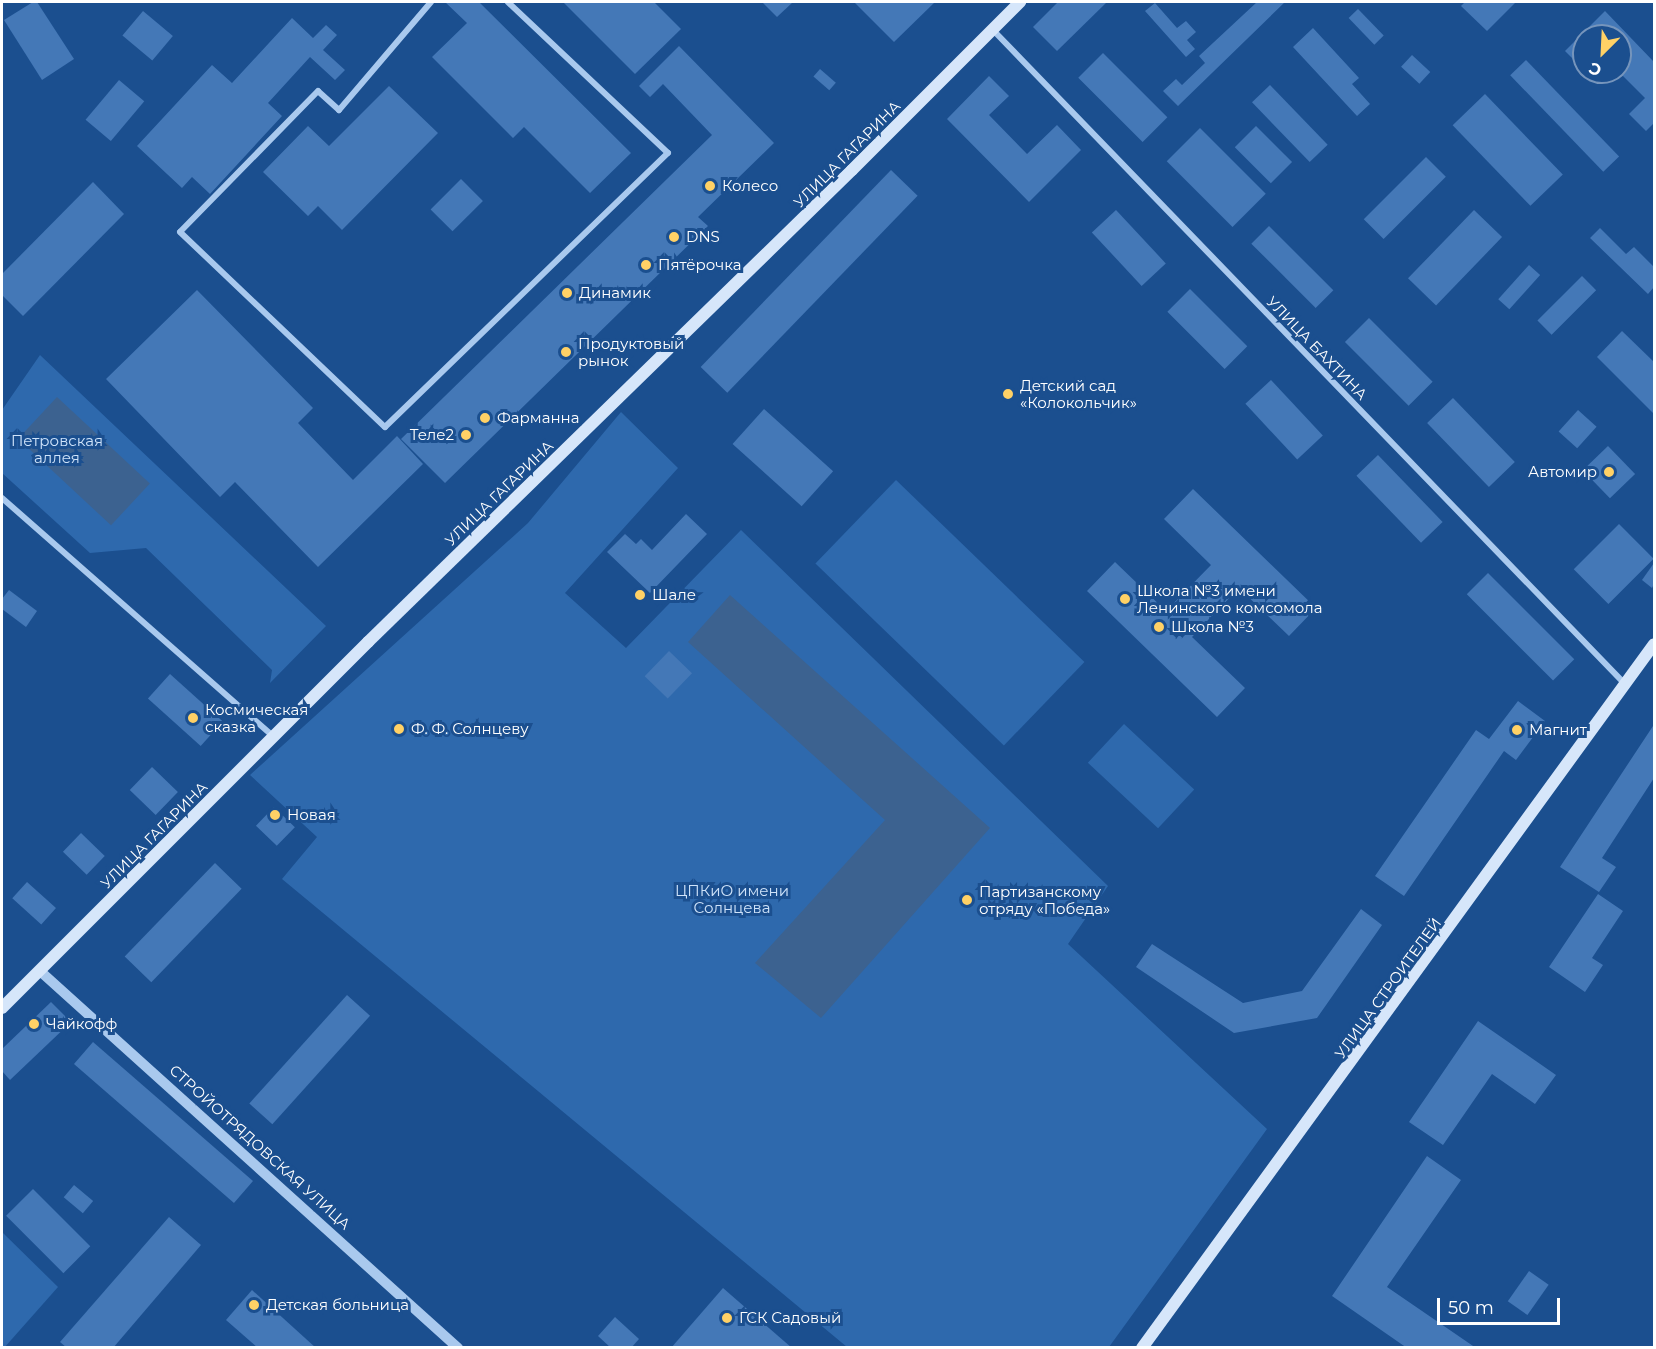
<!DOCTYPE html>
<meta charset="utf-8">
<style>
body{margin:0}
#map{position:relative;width:1656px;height:1349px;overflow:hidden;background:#1b4f8f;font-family:Montserrat,sans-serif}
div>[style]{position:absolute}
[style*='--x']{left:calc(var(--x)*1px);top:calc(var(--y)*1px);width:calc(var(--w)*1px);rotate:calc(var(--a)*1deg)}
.green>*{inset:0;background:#2e69ad;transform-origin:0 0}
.water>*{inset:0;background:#3c6290;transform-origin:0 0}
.building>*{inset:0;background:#4478b7;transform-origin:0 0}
.minor>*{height:6px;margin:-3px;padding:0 3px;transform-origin:3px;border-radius:3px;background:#a9c9ee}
.tertiary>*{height:10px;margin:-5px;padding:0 5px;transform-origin:5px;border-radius:5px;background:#a9c9ee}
.secondary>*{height:12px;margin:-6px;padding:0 6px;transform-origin:6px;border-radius:6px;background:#d6e6fa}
.dots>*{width:16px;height:16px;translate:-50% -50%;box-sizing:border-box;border:3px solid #1b4f8f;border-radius:50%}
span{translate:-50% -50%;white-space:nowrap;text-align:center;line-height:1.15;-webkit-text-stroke:6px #1b4f8f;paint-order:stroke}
.street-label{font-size:15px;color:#fff}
.poi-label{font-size:15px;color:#fff}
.left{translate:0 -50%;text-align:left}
.right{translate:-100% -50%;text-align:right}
.park-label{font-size:15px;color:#cfe3fa}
.frame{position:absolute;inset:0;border:3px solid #fff;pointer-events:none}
.north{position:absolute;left:1572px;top:24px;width:60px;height:60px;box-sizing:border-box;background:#1b4f8f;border:2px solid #7695bc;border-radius:50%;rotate:204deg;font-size:16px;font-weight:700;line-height:24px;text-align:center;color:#fff}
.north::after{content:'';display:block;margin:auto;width:21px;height:27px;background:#ffd166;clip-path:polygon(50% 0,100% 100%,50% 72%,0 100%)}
.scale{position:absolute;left:1437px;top:1298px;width:123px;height:27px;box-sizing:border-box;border:3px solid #fff;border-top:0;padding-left:8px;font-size:18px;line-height:21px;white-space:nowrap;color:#fff;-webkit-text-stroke:4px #1b4f8f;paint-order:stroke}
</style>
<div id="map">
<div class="green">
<i style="clip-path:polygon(40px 355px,326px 626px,270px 683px,272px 670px,146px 548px,90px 553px,2px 473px,2px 410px)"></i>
<i style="clip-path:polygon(621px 412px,678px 468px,565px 593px,626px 648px,741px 530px,1108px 886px,1068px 944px,1267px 1129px,1109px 1347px,847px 1347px,282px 879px,317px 837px,250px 775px,528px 523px)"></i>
<i style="left:896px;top:480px;width:262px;height:116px;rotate:44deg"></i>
<i style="left:1124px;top:724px;width:96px;height:53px;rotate:43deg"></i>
<i style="clip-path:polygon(2px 1232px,58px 1287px,4px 1348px,2px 1347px)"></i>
</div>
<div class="water">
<i style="left:57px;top:397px;width:127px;height:57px;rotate:43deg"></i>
<i style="clip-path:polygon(730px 595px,990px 828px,821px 1018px,755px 963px,885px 820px,688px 642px)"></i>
</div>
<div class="building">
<i style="clip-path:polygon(33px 2px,37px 2px,74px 59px,42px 80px,4px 20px)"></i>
<i style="clip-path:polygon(445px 2px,479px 2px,631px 153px,590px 193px,524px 127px,513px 138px,432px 57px,467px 23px)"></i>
<i style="clip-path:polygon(563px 2px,654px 2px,681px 29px,635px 74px)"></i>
<i style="clip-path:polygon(762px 2px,793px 2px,777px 17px)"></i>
<i style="clip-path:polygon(854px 2px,935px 2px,894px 42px)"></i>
<i style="clip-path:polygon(1058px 2px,1107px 2px,1057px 51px,1033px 27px)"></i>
<i style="clip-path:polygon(1257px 2px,1285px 2px,1178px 106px,1163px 91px,1176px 79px,1182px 85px,1205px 63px,1199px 56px)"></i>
<i style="clip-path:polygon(1465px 2px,1516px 2px,1487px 31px,1461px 6px)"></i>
<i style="clip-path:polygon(1155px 3px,1177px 28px,1186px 21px,1196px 32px,1187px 40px,1195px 49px,1186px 57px,1145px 11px)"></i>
<i style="left:1358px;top:9px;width:37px;height:13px;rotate:46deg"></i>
<i style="left:143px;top:11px;width:39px;height:32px;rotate:40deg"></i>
<i style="clip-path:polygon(1605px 11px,1654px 62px,1654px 123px,1646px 131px,1629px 114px,1645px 98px,1620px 73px,1620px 36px,1584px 36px,1584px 70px,1565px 51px)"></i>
<i style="clip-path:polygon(292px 18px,313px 38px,326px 25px,337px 35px,323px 50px,345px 70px,335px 80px,310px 57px,268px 103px,282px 116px,210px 194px,192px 177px,182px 188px,137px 146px,212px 65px,232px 83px)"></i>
<i style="clip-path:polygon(1313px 28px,1359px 78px,1352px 84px,1370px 104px,1357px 116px,1293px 47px)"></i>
<i style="clip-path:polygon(679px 46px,774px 143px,698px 217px,708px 226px,445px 483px,401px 439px,712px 135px,663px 84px,650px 97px,639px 86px)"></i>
<i style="left:1103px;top:53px;width:91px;height:35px;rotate:45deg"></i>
<i style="left:1412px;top:55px;width:25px;height:16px;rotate:43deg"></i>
<i style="left:1526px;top:60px;width:134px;height:22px;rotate:46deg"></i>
<i style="left:820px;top:69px;width:21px;height:10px;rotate:41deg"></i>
<i style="clip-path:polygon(989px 76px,1009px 96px,989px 115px,1027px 154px,1057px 125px,1081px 150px,1029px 202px,947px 119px)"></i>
<i style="left:119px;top:80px;width:33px;height:52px;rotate:40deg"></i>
<i style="left:1270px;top:85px;width:83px;height:25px;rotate:46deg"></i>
<i style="clip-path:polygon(389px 86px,438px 133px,342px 230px,318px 206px,308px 216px,263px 172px,308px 126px,329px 146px)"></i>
<i style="left:1485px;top:94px;width:112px;height:45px;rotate:46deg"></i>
<i style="left:1256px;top:126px;width:51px;height:30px;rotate:45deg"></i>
<i style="left:1200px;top:128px;width:93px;height:47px;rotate:45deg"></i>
<i style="left:1426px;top:157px;width:28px;height:88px;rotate:45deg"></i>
<i style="left:891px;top:170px;width:37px;height:274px;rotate:44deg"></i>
<i style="left:461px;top:179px;width:31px;height:43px;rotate:45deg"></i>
<i style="clip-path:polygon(93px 182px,124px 214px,23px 316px,2px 295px,2px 274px)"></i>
<i style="left:1116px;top:210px;width:73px;height:33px;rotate:47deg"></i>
<i style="left:1474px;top:210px;width:39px;height:95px;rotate:44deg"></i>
<i style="left:1269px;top:226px;width:91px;height:25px;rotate:45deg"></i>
<i style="clip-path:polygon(1600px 228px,1626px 254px,1634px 247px,1654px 267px,1654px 287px,1648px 294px,1590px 238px)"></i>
<i style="left:1529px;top:265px;width:15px;height:46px;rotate:42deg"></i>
<i style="left:1582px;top:276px;width:20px;height:63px;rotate:45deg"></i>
<i style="left:1190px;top:289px;width:81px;height:32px;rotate:45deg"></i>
<i style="clip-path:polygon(197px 290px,313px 408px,298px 423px,353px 480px,397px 436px,423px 464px,318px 567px,235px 482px,220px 497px,106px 379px)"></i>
<i style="left:1369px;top:318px;width:90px;height:34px;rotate:45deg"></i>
<i style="clip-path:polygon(1622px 331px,1654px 362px,1654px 414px,1597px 357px)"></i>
<i style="left:1271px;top:380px;width:76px;height:35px;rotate:47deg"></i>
<i style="left:1453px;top:398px;width:89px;height:36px;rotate:46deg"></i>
<i style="left:764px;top:409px;width:93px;height:47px;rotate:42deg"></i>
<i style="left:1578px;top:410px;width:25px;height:29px;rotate:42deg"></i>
<i style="left:1608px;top:446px;width:39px;height:35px;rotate:46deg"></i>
<i style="left:1378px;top:455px;width:93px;height:30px;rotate:46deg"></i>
<i style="clip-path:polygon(1193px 489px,1316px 608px,1289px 636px,1239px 588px,1192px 637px,1245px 688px,1217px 717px,1087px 591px,1115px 562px,1166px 611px,1211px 565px,1164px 519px)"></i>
<i style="clip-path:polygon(686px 514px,707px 534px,650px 593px,607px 552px,625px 534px,636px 544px,641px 539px,652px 550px)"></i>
<i style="left:1619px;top:524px;width:49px;height:64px;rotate:45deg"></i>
<i style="clip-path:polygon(1654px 563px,1654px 584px,1652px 588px,1642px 580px)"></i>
<i style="left:1488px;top:573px;width:122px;height:30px;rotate:45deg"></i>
<i style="clip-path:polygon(9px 590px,37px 611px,26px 627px,2px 609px,2px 599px)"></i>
<i style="left:669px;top:651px;width:32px;height:35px;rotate:44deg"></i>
<i style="left:170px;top:674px;width:71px;height:33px;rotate:42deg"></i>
<i style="clip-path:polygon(1518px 701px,1545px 721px,1516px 760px,1504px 751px,1404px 896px,1375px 876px,1476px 730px,1489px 739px)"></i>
<i style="clip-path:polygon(1653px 726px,1654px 778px,1602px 858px,1616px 867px,1599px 892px,1560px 867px)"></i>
<i style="left:152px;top:767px;width:36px;height:32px;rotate:44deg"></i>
<i style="left:274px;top:807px;width:29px;height:26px;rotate:44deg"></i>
<i style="left:81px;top:833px;width:33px;height:26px;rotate:44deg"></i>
<i style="left:215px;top:863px;width:37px;height:130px;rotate:44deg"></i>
<i style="left:27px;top:882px;width:39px;height:22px;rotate:42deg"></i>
<i style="clip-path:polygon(1598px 894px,1623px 911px,1592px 958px,1603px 965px,1585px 992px,1549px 967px)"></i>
<i style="clip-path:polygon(1361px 909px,1382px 925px,1317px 1018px,1234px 1033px,1136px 967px,1152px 944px,1243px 1003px,1302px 991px)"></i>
<i style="left:347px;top:995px;width:31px;height:146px;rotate:42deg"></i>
<i style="clip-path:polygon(51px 1002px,71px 1022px,10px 1080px,2px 1071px,2px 1049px)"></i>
<i style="clip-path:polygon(1478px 1021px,1556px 1075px,1535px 1104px,1492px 1074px,1443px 1145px,1409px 1122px)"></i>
<i style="left:93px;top:1042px;width:212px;height:29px;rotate:41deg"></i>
<i style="clip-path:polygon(1427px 1156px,1461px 1180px,1387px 1287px,1476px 1348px,1407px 1348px,1332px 1296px)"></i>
<i style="left:74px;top:1185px;width:25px;height:16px;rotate:40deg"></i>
<i style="left:33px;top:1189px;width:81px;height:38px;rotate:45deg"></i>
<i style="clip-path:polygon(169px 1217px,201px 1245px,113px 1348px,67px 1348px,60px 1342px)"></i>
<i style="left:1529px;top:1271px;width:24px;height:37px;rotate:35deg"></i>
<i style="clip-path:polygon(723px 1288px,792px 1348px,671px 1348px)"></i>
<i style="clip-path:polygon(252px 1290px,316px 1348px,258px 1348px,226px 1320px)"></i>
<i style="clip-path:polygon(615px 1317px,639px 1339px,631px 1348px,611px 1348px,598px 1336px)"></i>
</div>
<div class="minor">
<i style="--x:431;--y:2;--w:142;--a:130.4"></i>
<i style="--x:339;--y:110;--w:28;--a:-138"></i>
<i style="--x:318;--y:91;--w:197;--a:134.4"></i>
<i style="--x:180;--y:232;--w:283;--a:43.6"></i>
<i style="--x:385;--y:427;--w:394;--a:-44.1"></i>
<i style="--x:668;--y:153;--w:220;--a:-136.7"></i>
<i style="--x:992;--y:29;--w:911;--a:45.98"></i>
<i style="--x:2;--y:498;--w:361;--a:41.3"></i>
</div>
<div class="tertiary">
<i style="--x:40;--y:971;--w:563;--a:42.05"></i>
</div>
<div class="secondary">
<i style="--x:2;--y:1008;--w:518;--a:-45"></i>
<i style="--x:368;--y:642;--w:676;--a:-44.28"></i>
<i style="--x:852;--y:170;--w:238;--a:-45"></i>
<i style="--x:1142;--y:1348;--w:870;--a:-53.97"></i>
</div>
<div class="dots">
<i style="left:710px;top:186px;background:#ffd166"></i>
<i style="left:674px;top:237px;background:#ffd166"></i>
<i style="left:646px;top:265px;background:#ffd166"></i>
<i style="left:567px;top:293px;background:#ffd166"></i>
<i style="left:566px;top:352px;background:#ffd166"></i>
<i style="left:1008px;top:394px;background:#ffd166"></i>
<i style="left:485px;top:418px;background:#ffd166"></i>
<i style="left:466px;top:435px;background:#ffd166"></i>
<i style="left:1609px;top:472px;background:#ffd166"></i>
<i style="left:640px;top:595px;background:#ffd166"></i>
<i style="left:1125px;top:599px;background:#ffd166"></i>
<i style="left:1159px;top:627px;background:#ffd166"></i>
<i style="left:193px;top:718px;background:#ffd166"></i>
<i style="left:399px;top:729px;background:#ffd166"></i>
<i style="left:1517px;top:730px;background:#ffd166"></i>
<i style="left:275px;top:815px;background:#ffd166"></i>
<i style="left:967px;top:900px;background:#ffd166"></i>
<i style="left:34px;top:1024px;background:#ffd166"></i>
<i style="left:254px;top:1305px;background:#ffd166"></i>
<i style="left:727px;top:1318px;background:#ffd166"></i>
</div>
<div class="street-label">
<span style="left:847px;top:154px;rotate:-45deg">УЛИЦА ГАГАРИНА</span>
<span style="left:1317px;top:348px;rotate:46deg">УЛИЦА БАХТИНА</span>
<span style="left:499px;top:493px;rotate:-44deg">УЛИЦА ГАГАРИНА</span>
<span style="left:154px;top:835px;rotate:-45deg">УЛИЦА ГАГАРИНА</span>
<span style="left:1388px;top:988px;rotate:-54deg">УЛИЦА СТРОИТЕЛЕЙ</span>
<span style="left:260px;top:1147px;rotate:42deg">СТРОЙОТРЯДОВСКАЯ УЛИЦА</span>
</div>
<div class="poi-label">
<span class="left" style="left:722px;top:186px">Колесо</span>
<span class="left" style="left:686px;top:237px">DNS</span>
<span class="left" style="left:658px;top:265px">Пятёрочка</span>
<span class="left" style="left:579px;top:293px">Динамик</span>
<span class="left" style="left:578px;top:352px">Продуктовый<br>рынок</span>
<span class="left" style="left:1020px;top:394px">Детский сад<br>«Колокольчик»</span>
<span class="left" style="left:497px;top:418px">Фарманна</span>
<span class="right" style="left:454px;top:435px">Теле2</span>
<span class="right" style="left:1597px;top:472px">Автомир</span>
<span class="left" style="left:1137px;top:599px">Школа №3 имени<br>Ленинского комсомола</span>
<span class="left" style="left:652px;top:595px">Шале</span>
<span class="left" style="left:1171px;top:627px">Школа №3</span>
<span class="left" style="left:205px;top:718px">Космическая<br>сказка</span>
<span class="left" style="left:411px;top:729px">Ф. Ф. Солнцеву</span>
<span class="left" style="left:1529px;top:730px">Магнит</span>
<span class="left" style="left:287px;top:815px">Новая</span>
<span class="left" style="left:979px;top:900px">Партизанскому<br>отряду «Победа»</span>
<span class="left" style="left:46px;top:1024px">Чайкофф</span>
<span class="left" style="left:266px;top:1305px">Детская больница</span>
<span class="left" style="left:739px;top:1318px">ГСК Садовый</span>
</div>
<div class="park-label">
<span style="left:57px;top:449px">Петровская<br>аллея</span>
<span style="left:732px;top:899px">ЦПКиО имени<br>Солнцева</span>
</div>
<div class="frame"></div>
<div class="north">С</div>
<div class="scale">50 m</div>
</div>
